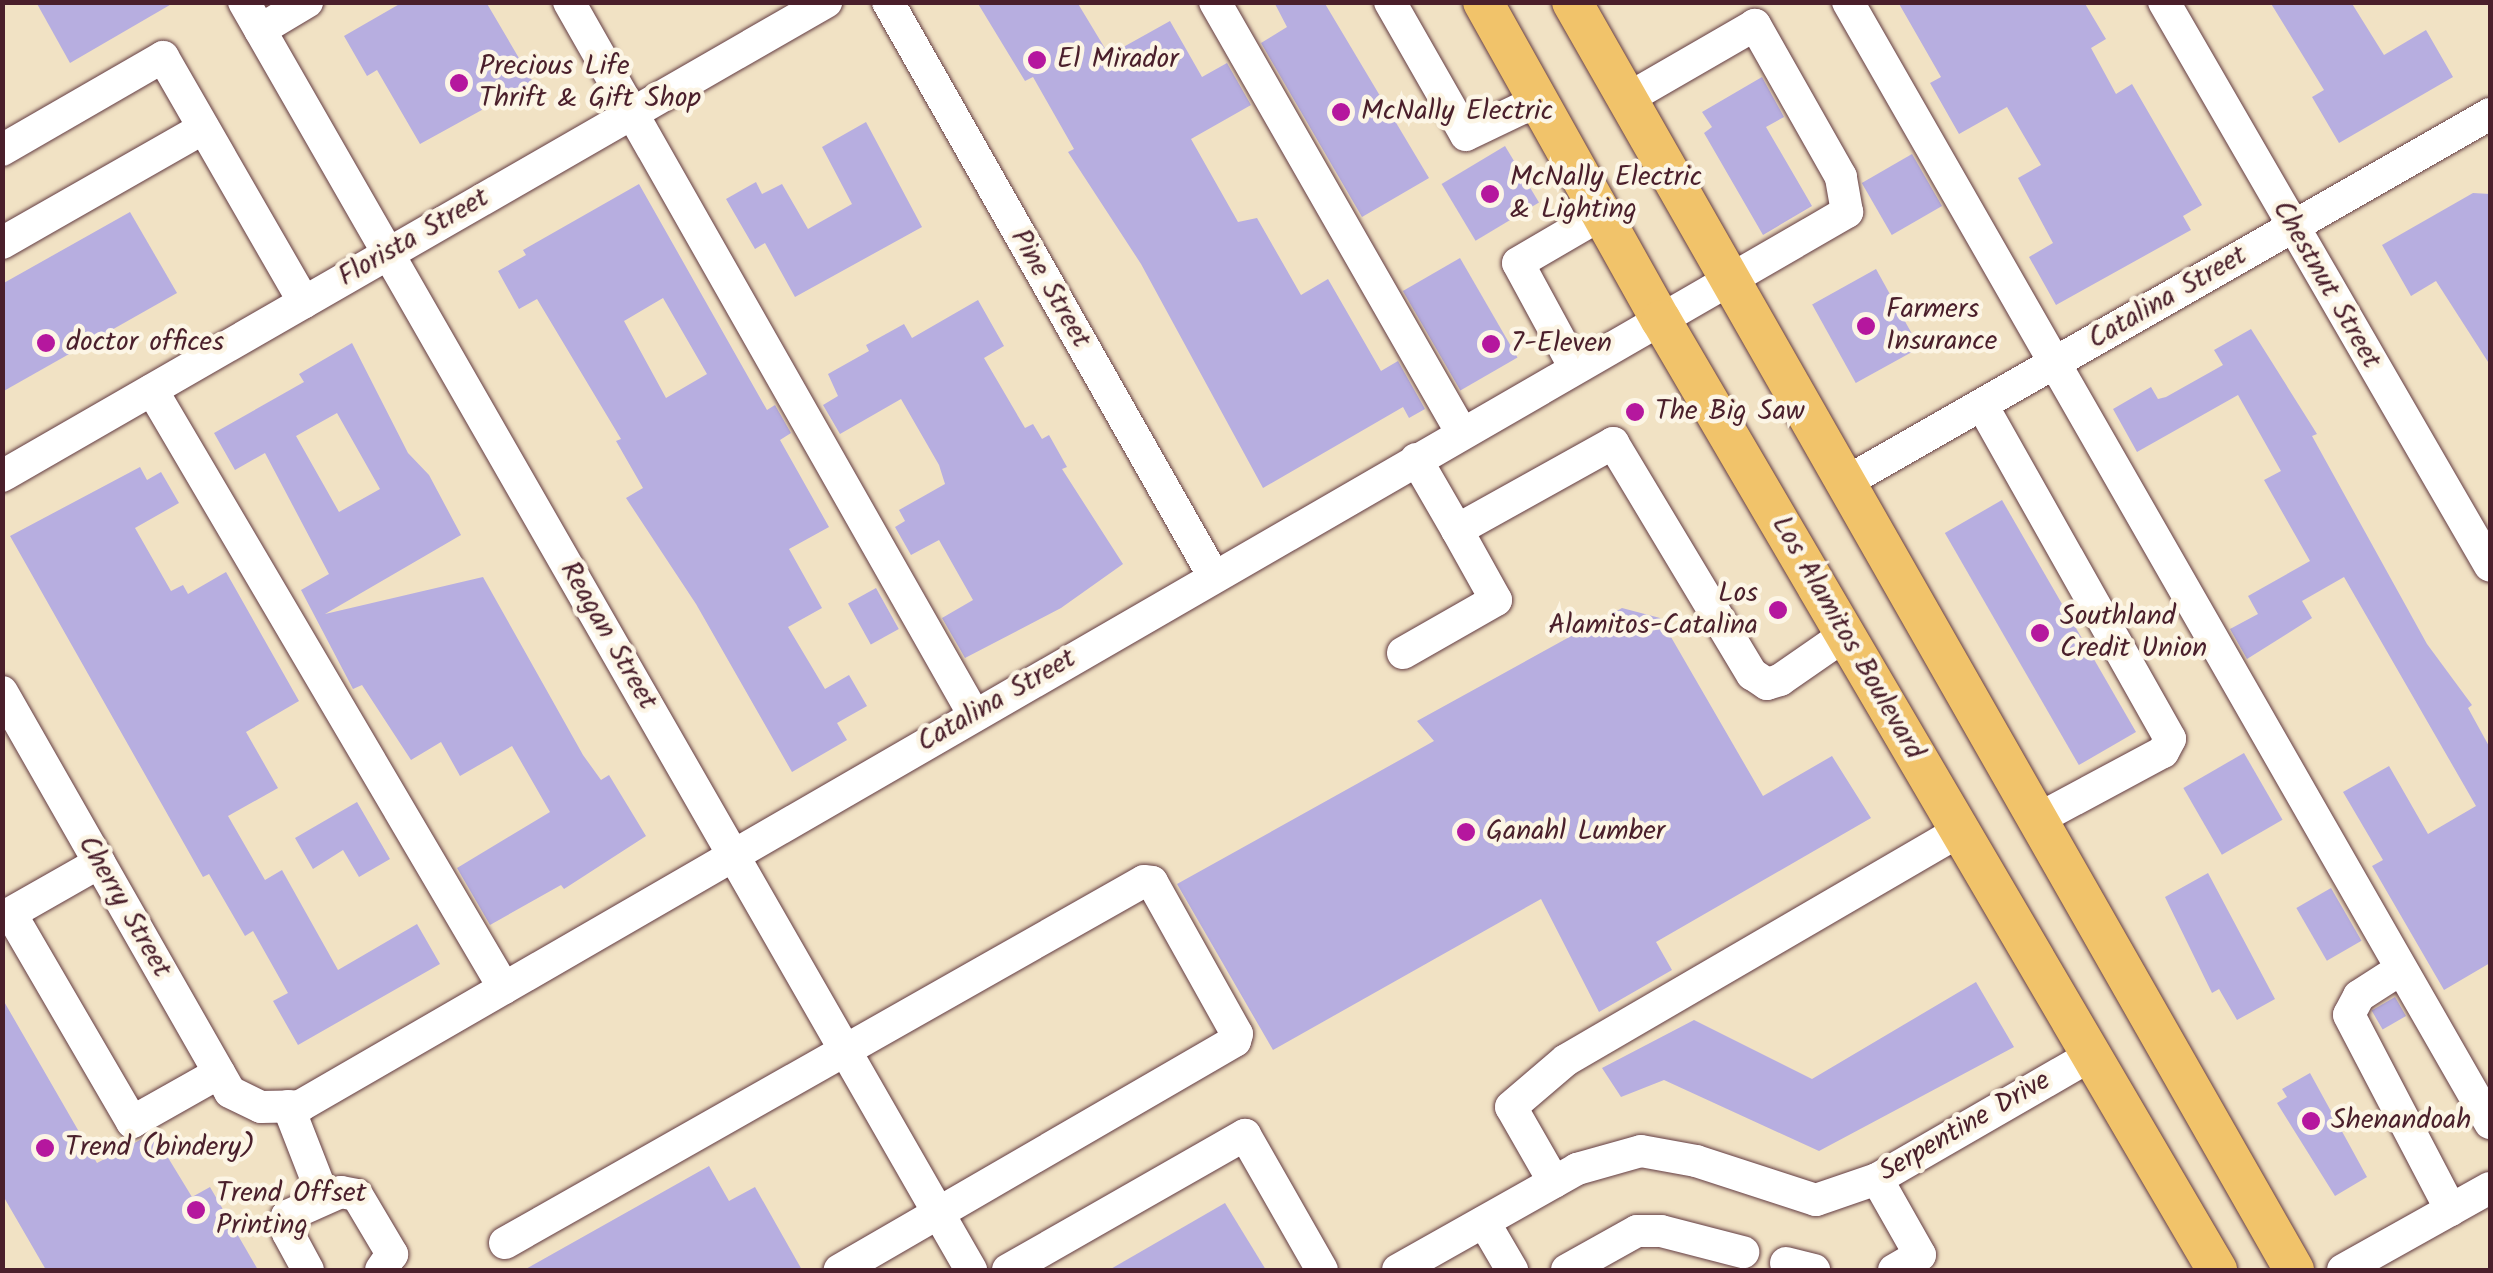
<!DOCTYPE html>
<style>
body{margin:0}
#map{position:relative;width:2493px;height:1273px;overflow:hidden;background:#f1e2c4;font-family:Kalam,sans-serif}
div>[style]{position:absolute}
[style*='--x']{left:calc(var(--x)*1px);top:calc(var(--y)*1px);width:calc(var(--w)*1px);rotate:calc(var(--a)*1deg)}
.building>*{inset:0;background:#b7aee0;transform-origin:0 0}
.roads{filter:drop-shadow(0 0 2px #633c42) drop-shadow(0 0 2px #633c42)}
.minor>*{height:32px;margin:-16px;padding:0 16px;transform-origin:16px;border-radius:16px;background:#fff}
.major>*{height:40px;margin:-20px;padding:0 20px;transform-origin:20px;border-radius:20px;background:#f1c36a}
.dots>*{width:28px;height:28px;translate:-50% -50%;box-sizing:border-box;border:5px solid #fcf5e5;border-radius:50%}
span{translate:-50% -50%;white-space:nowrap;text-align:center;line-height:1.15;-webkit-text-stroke:9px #fcf5e5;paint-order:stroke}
.poi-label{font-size:28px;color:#4a1f2b}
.left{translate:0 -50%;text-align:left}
.right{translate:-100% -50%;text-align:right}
.street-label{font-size:28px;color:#4a1f2b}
.frame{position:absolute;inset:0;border:5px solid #4a1f2b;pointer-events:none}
</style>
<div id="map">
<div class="building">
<i style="clip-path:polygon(36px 2px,175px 2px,70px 63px)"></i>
<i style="clip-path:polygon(403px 2px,486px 2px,533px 82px,420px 144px,377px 70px,367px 76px,344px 36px)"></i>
<i style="clip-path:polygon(977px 2px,1077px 2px,1109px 55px,1170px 21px,1202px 77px,1227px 63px,1251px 105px,1191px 139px,1238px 222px,1257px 218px,1301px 295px,1328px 279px,1381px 371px,1398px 361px,1425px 409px,1409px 418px,1403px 407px,1263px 488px,1141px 264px,1068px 152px,1074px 149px,1033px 77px,1025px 81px)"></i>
<i style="clip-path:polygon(1274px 2px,1324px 2px,1429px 178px,1362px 217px,1261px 43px,1287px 27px)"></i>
<i style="clip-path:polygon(1898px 2px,2084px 2px,2106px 39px,2091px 48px,2116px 94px,2132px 84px,2202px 205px,2183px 216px,2191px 230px,2056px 305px,2029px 257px,2053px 243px,2018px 178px,2041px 165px,2007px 107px,1959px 134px,1930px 83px,1941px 77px)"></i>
<i style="clip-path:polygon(2270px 2px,2351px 2px,2384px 55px,2426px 30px,2453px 77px,2339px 143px,2312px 97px,2324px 90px)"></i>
<i style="clip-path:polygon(1762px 77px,1784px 117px,1766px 127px,1812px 206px,1763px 235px,1704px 133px,1712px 127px,1702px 112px)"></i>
<i style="clip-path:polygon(866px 122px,922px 227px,795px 297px,765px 243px,755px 249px,726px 199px,756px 182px,762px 194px,782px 184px,808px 229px,852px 204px,822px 147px)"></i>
<i style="left:1505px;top:146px;width:66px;height:74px;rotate:59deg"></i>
<i style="left:1912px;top:154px;width:60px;height:58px;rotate:60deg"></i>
<i style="clip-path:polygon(evenodd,639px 184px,767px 410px,775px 405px,791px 433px,780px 440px,829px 527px,789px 549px,822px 608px,788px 627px,825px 689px,849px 675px,867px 706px,837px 723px,847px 740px,792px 772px,696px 604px,626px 498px,643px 488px,616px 441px,621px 439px,537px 299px,519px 309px,498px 271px,526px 255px,523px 250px,639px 184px,663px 298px,707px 374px,666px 398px,624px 321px,663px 298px)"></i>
<i style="clip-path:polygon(2473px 193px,2490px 194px,2490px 365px,2436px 281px,2411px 296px,2382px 245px)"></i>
<i style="clip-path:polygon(130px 212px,177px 293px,2px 392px,2px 284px)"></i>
<i style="left:1460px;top:258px;width:115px;height:66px;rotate:60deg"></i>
<i style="left:1876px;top:269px;width:90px;height:73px;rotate:61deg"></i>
<i style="clip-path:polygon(978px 300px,1004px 346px,984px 358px,1025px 428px,1033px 424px,1042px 439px,1049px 435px,1067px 467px,1062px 469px,1123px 564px,1061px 608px,965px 658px,942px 618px,973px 600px,939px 540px,911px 555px,895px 527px,905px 521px,899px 510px,945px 484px,939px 465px,901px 399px,840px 434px,823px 405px,838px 396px,828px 374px,869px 351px,866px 345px,904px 324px,912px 338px)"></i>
<i style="clip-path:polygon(2251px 329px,2317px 434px,2312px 436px,2427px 644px,2472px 705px,2468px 708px,2490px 748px,2490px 963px,2444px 990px,2372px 866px,2383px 860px,2343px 792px,2389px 766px,2428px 834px,2476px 806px,2344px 577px,2302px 601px,2312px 618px,2247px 659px,2230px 629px,2258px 614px,2248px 596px,2310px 561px,2264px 480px,2281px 471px,2238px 395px,2137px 452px,2113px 409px,2151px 387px,2158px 399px,2166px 397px,2223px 365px,2214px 350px)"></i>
<i style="clip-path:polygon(evenodd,352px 343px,408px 453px,429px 475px,461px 535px,325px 614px,483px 577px,583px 755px,601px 780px,609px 775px,646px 836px,564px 889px,561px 885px,490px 925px,457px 868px,550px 812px,512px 746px,460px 776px,441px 742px,411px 760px,362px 685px,353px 689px,301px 590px,329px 574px,265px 453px,235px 470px,214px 433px,304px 382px,299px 374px,352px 343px,337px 413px,380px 489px,339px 512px,296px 436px,337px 413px)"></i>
<i style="clip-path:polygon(140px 467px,147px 480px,161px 472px,179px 503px,135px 528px,171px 591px,183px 585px,188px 594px,226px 572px,299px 701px,246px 732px,278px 788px,228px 816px,265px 880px,282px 870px,338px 970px,417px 924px,440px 964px,298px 1045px,273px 1001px,288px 993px,253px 931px,245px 936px,209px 874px,203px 877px,10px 536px)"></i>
<i style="left:2002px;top:500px;width:268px;height:66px;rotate:60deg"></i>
<i style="left:876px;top:588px;width:47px;height:32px;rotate:61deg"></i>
<i style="clip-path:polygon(1622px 608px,1660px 618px,1763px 796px,1832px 756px,1871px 818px,1656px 942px,1672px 970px,1599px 1012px,1541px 899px,1273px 1050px,1177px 884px,1434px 741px,1417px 721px)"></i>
<i style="left:2244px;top:753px;width:77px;height:70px;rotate:60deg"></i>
<i style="clip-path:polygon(357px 802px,390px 859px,359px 877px,343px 850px,313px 869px,295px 838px)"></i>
<i style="clip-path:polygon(2208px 873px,2275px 999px,2237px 1020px,2219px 989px,2212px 993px,2165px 897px)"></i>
<i style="left:2331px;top:888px;width:61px;height:40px;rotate:60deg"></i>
<i style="clip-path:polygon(1976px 982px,2014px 1047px,1819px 1151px,1664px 1080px,1621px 1097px,1602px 1068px,1694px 1020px,1812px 1079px)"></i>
<i style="left:2395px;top:997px;width:22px;height:27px;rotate:60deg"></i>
<i style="clip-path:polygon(2px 998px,97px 1163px,153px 1133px,192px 1197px,210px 1187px,258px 1270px,46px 1270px,2px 1194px)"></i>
<i style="clip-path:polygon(2310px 1073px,2367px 1177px,2335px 1196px,2277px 1103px,2287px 1097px,2282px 1089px)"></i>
<i style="clip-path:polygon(709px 1166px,729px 1201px,755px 1187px,802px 1270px,524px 1270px)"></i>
<i style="clip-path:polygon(1225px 1203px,1266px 1270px,1109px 1270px)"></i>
</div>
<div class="roads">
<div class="minor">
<i style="--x:244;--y:2;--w:1462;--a:60.17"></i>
<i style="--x:569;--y:2;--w:820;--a:60.4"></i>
<i style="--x:888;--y:2;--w:659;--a:60.44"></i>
<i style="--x:1215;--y:2;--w:497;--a:60.2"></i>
<i style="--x:1390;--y:2;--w:153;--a:60.3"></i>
<i style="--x:1466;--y:135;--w:81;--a:-25.6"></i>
<i style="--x:1848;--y:2;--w:1292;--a:60.2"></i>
<i style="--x:2164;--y:2;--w:651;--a:59.97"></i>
<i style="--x:260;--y:30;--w:55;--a:-30.8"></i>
<i style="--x:2;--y:150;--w:186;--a:-30"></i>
<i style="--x:163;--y:57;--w:283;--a:60.1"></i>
<i style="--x:2;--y:243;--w:232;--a:-29.7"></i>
<i style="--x:1575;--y:368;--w:119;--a:-118.5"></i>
<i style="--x:1518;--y:263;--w:97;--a:-30.3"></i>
<i style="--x:152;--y:390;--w:694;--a:59.52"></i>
<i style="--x:1982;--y:405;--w:383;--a:60.6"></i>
<i style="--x:2170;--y:739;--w:15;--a:118"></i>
<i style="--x:2163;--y:752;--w:142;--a:151.8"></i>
<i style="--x:1416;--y:459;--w:82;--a:60"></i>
<i style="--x:1457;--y:530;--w:179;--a:-29.1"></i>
<i style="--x:1613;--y:443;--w:270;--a:59"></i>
<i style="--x:1752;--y:674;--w:18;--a:34"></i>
<i style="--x:1767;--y:684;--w:14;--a:-17"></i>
<i style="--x:1780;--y:680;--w:79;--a:-34.7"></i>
<i style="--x:2;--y:476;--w:951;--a:-29.91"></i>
<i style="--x:1846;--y:482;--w:742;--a:-29.74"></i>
<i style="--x:1403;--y:653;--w:107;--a:-29.7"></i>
<i style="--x:1496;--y:600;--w:80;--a:-119.1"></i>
<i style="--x:2;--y:692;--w:460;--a:60.3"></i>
<i style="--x:230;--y:1092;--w:34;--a:26"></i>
<i style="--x:261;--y:1107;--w:39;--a:-1"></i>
<i style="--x:300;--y:1106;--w:1787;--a:-30.02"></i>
<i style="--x:1847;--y:212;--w:36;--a:-100"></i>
<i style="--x:1841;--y:177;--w:175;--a:-119.5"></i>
<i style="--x:1755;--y:25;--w:148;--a:150"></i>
<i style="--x:11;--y:914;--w:241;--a:59.8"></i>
<i style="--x:132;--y:1122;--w:100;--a:-29.4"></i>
<i style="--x:2;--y:918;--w:112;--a:-29.6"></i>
<i style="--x:2401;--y:969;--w:50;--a:147.3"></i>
<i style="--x:2359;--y:996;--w:21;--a:118"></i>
<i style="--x:2349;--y:1015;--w:220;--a:62.4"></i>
<i style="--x:288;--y:1106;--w:97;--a:68.7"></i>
<i style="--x:1877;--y:1179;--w:87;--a:60.5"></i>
<i style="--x:1920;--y:1255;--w:30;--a:150"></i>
<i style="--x:1554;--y:1182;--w:86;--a:-119.8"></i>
<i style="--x:1511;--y:1107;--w:72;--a:-40.5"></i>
<i style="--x:1566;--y:1060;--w:455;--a:-30.2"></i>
<i style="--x:1484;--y:1222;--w:56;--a:59.7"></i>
<i style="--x:505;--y:1243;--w:734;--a:-29.53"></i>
<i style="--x:1144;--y:881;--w:8;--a:7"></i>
<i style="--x:1152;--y:882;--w:174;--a:60.8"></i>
<i style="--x:1237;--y:1034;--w:7;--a:106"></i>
<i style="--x:1235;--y:1041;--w:457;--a:149.9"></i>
<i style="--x:1786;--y:1263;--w:29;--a:14"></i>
<i style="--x:308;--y:1270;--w:42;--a:-118.4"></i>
<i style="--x:288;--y:1233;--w:17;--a:-93"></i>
<i style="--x:287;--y:1216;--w:59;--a:-24"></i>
<i style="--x:341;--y:1192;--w:16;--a:11"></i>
<i style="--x:357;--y:1195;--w:69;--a:59.3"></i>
<i style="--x:392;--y:1254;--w:19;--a:125"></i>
<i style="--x:1008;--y:1270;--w:273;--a:-29.7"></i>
<i style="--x:1245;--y:1135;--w:155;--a:60.3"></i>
<i style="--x:1398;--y:1270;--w:206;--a:-29.4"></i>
<i style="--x:1577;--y:1169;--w:66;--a:-15.7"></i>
<i style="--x:1641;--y:1151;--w:56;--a:10.3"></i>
<i style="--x:1696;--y:1161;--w:126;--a:18"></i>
<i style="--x:1816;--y:1200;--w:65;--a:-19"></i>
<i style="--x:1877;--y:1179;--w:244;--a:-30"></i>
<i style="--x:1567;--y:1270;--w:80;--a:-29.1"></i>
<i style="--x:1637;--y:1231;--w:24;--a:0"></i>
<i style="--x:1661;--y:1231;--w:85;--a:14.4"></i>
<i style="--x:2343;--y:1270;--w:168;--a:-29.2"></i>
</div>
<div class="major">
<i style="--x:1483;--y:2;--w:364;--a:60.8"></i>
<i style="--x:1661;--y:320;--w:1101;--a:59.66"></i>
<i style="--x:1572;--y:2;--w:1459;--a:60.34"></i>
</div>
</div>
<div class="dots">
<i style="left:1037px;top:60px;background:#b5179e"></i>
<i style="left:459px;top:83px;background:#b5179e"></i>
<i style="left:1341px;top:112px;background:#b5179e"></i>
<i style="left:1490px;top:194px;background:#b5179e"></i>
<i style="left:1866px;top:326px;background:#b5179e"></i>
<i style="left:46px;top:343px;background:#b5179e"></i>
<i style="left:1491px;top:344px;background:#b5179e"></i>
<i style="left:1635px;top:412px;background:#b5179e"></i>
<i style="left:1778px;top:610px;background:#b5179e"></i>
<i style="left:2040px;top:633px;background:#b5179e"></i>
<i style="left:1466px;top:832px;background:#b5179e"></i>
<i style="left:2311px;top:1121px;background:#b5179e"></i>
<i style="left:45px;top:1148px;background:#b5179e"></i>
<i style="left:196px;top:1210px;background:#b5179e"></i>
</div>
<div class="poi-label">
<span class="left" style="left:1057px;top:60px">El Mirador</span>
<span class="left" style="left:479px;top:83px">Precious Life<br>Thrift &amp; Gift Shop</span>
<span class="left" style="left:1361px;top:112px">McNally Electric</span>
<span class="left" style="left:1510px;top:194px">McNally Electric<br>&amp; Lighting</span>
<span class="left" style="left:1886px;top:326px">Farmers<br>Insurance</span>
<span class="left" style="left:66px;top:343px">doctor offices</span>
<span class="left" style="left:1511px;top:344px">7-Eleven</span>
<span class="left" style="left:1655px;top:412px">The Big Saw</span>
<span class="right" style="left:1758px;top:610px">Los<br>Alamitos-Catalina</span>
<span class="left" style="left:2060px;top:633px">Southland<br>Credit Union</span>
<span class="left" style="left:1486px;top:832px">Ganahl Lumber</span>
<span class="left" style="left:2331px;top:1121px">Shenandoah</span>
<span class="left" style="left:65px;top:1148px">Trend (bindery)</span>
<span class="left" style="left:216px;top:1210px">Trend Offset<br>Printing</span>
</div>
<div class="street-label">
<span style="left:414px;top:238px;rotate:-30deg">Florista Street</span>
<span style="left:2326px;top:285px;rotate:60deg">Chestnut Street</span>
<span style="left:1050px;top:289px;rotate:60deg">Pine Street</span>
<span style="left:2168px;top:298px;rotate:-30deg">Catalina Street</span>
<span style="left:608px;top:636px;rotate:60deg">Reagan Street</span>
<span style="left:1847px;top:638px;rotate:60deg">Los Alamitos Boulevard</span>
<span style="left:997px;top:701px;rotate:-30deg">Catalina Street</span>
<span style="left:124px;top:907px;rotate:60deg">Cherry Street</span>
<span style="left:1965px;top:1127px;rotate:-30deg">Serpentine Drive</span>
</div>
<div class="frame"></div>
</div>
